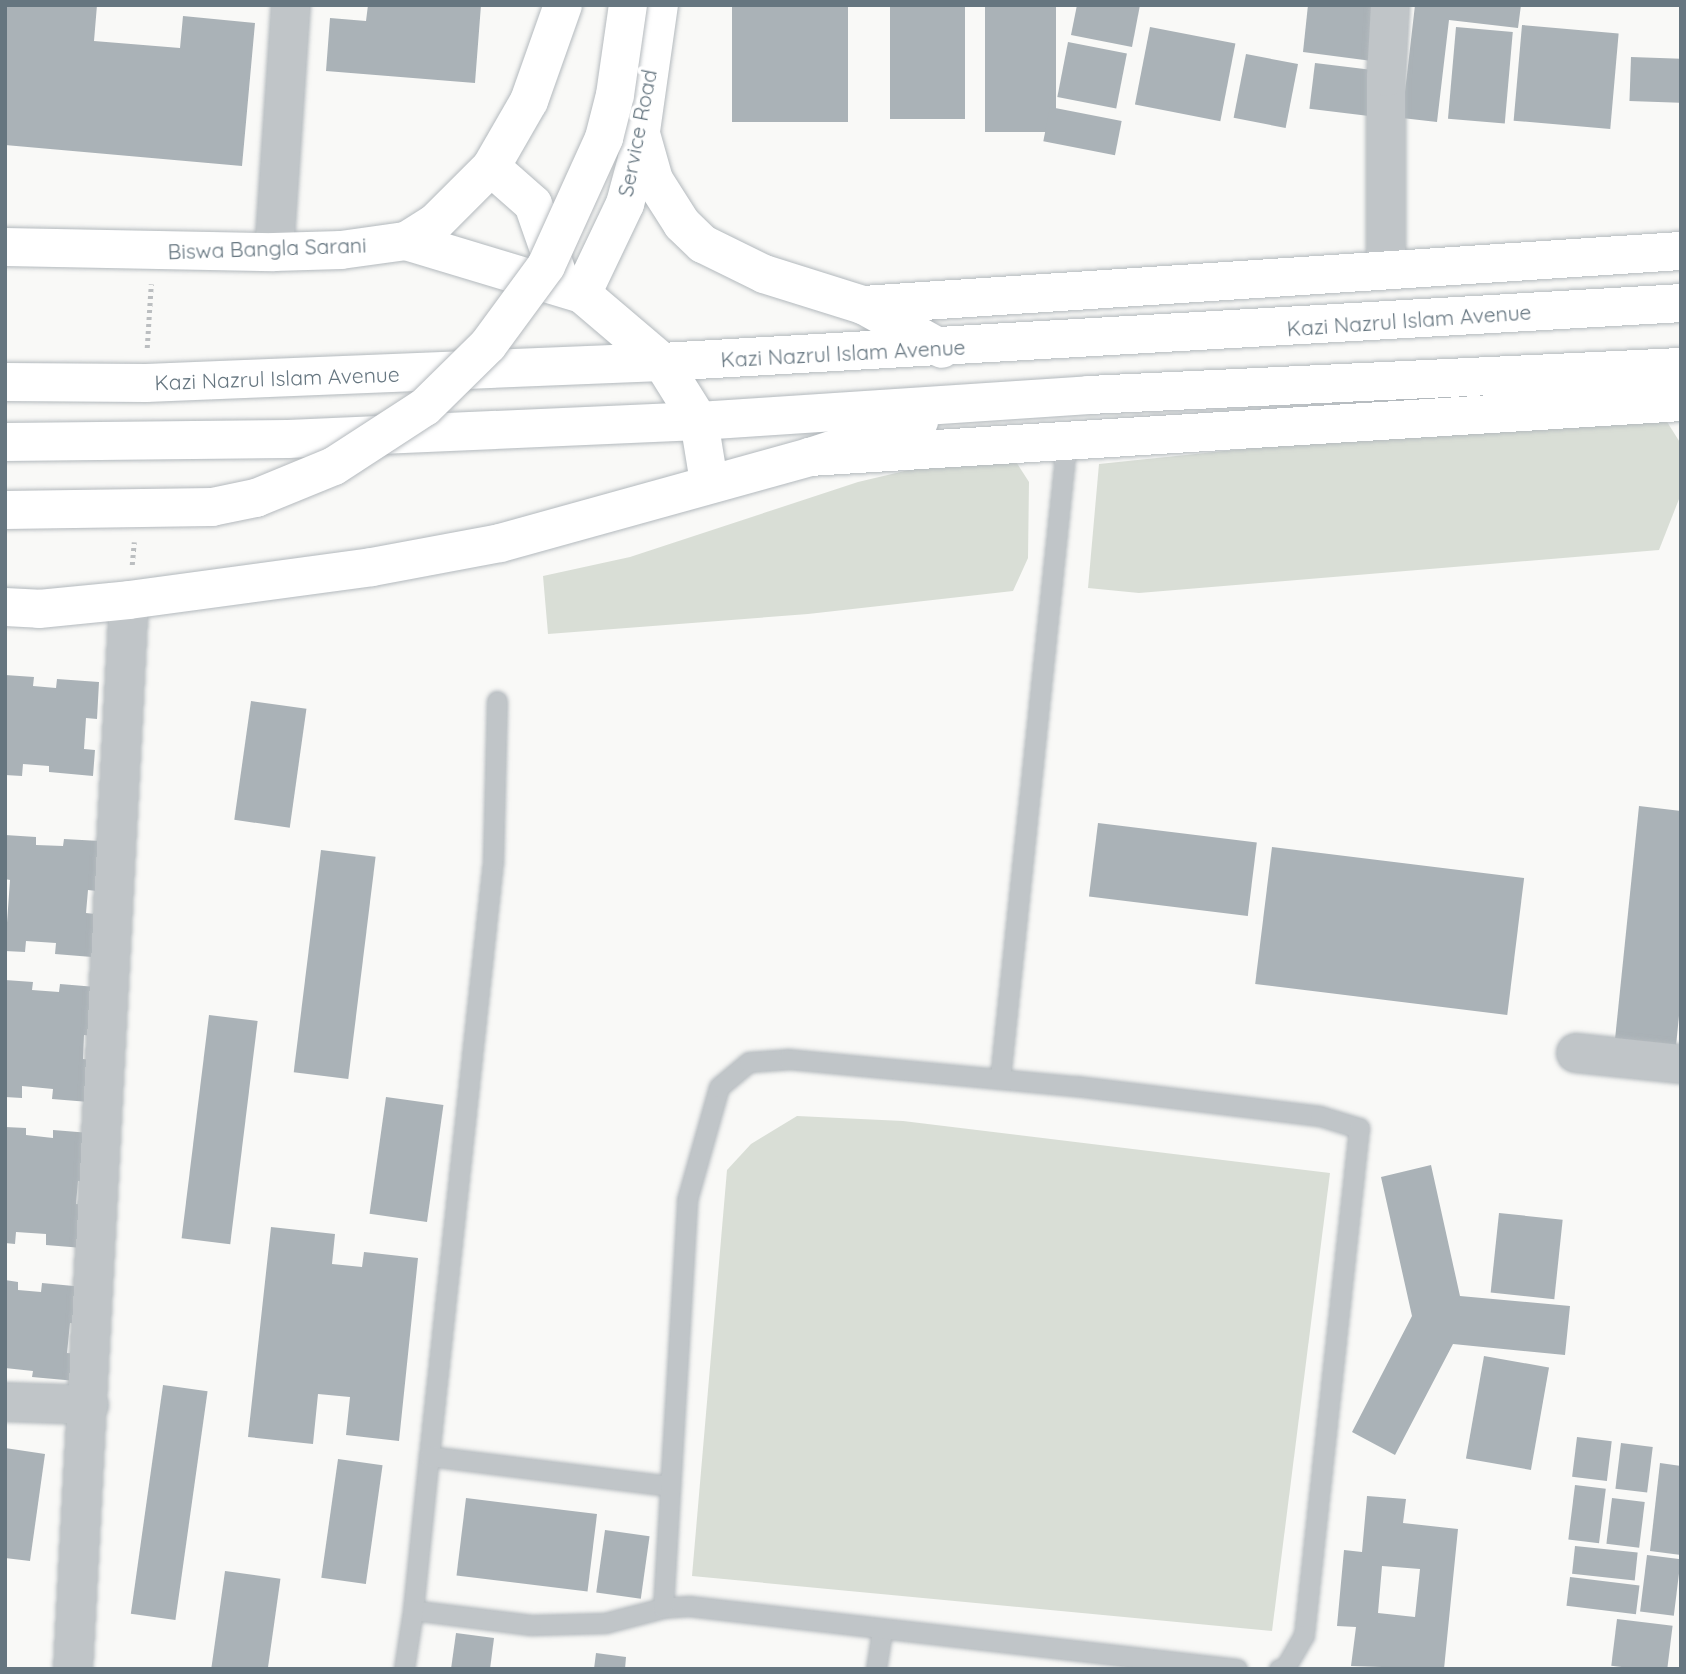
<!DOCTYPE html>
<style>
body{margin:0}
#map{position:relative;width:1686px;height:1674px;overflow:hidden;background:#f9f9f7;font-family:Quicksand,sans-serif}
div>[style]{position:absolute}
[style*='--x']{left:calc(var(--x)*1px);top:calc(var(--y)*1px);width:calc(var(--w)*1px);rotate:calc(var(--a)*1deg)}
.green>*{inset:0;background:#d9ded6}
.building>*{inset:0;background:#aab2b7;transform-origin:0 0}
.path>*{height:4.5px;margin-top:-2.25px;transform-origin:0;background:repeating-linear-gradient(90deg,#bbbec0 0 3.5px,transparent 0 7px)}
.roads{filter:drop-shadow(0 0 2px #b3b9bd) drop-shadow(0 0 2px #b3b9bd)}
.lane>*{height:19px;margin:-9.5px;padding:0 9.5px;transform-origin:9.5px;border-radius:9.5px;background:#c0c5c8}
.street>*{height:38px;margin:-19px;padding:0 19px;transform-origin:19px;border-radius:19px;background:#c0c5c8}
.secondary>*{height:38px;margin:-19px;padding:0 19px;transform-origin:19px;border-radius:19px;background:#fff}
.primary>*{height:38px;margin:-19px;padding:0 19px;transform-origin:19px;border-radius:19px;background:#fff}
.bridges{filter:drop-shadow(0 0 2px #b4b9bd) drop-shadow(0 0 2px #b4b9bd)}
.primary-bridge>*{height:38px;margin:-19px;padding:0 19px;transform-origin:19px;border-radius:19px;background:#fff}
span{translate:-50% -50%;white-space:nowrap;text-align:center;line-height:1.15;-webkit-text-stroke:7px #fff;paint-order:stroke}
.street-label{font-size:21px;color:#667680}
.frame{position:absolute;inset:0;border:7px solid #667680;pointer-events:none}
</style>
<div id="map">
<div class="green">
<i style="clip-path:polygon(1657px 406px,1681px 444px,1681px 494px,1659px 550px,1139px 593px,1088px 588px,1099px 464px)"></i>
<i style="clip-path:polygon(1013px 457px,1029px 482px,1028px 558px,1013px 591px,808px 614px,548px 634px,543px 576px,630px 557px,858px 482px,951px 460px)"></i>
<i style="clip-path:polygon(797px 1116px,903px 1121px,1330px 1173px,1272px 1631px,692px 1576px,727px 1170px,751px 1144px)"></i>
</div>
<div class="building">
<i style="clip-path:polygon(5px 5px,97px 5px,94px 41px,180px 48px,183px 16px,255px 23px,242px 166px,5px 145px)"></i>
<i style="clip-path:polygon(368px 5px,481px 5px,475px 83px,326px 71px,330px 18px,366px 21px)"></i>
<i style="left:732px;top:5px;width:116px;height:117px"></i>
<i style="left:890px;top:5px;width:75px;height:114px"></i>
<i style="left:985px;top:5px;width:71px;height:127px"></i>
<i style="clip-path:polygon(1077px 5px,1140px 5px,1132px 47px,1071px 35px)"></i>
<i style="clip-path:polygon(1308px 5px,1379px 5px,1372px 61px,1303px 52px)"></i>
<i style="clip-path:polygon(1415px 5px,1521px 5px,1518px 28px,1449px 20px,1437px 122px,1402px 118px)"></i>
<i style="left:1522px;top:25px;width:97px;height:96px;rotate:5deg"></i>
<i style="left:1150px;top:27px;width:87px;height:79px;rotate:11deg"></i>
<i style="left:1456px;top:27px;width:57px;height:92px;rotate:5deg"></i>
<i style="left:1068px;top:42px;width:60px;height:56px;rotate:11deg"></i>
<i style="left:1246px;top:54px;width:53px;height:65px;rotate:11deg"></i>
<i style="left:1631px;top:57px;width:50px;height:44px;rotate:2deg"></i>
<i style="left:1315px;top:63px;width:58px;height:46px;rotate:7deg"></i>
<i style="left:1050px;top:107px;width:73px;height:35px;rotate:11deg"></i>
<i style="clip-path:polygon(5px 675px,34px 677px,33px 686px,56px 688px,57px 679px,99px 682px,97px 719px,86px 718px,84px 749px,95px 750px,93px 776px,49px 772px,49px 766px,23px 764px,22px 776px,5px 775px)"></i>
<i style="left:251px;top:701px;width:56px;height:120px;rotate:8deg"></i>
<i style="clip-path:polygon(1639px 806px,1681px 811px,1681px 996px,1675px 1056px,1614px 1049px)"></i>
<i style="left:1098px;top:823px;width:160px;height:74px;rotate:7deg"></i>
<i style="clip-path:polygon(5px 835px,36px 837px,36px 845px,63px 846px,64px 839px,100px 841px,97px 891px,88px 890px,86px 913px,95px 914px,92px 957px,55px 954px,56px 943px,26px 941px,25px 952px,5px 951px,10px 880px,5px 879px)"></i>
<i style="left:1272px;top:847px;width:254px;height:138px;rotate:7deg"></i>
<i style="left:321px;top:850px;width:55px;height:224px;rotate:7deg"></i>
<i style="clip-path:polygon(5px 980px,33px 982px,32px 990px,59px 992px,60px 984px,96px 987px,93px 1036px,84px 1035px,83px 1059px,92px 1060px,89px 1102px,52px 1099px,53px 1089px,22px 1086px,22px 1098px,5px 1097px)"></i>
<i style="left:209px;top:1015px;width:49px;height:225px;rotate:7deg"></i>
<i style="left:386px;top:1097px;width:58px;height:118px;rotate:8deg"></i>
<i style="clip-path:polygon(5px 1127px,26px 1128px,26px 1135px,53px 1138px,53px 1130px,90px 1133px,87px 1182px,78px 1181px,76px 1204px,85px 1205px,83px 1248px,46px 1245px,46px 1234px,16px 1232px,15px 1244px,5px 1243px)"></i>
<i style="clip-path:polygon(1431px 1165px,1460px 1296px,1570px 1306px,1565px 1355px,1453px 1344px,1395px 1455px,1352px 1432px,1412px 1316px,1381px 1177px)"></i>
<i style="left:1499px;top:1213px;width:64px;height:80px;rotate:6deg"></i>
<i style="clip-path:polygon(271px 1227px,335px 1234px,332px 1264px,362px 1267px,364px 1252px,418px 1258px,399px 1441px,346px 1435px,350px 1397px,318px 1394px,313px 1444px,248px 1437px)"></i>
<i style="clip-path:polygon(5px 1280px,18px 1282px,18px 1290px,41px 1292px,42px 1283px,84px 1287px,81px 1324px,70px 1323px,67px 1353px,78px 1354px,76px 1381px,32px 1377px,33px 1371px,5px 1368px)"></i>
<i style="left:1484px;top:1356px;width:66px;height:104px;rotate:10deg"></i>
<i style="left:163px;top:1385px;width:45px;height:231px;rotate:8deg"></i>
<i style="left:1577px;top:1437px;width:35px;height:40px;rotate:7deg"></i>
<i style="left:1621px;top:1443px;width:32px;height:46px;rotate:7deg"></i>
<i style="clip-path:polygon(5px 1448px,45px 1454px,30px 1561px,5px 1558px)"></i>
<i style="left:338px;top:1459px;width:45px;height:120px;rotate:8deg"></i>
<i style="clip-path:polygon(1660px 1463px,1681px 1466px,1681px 1555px,1650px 1551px)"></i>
<i style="left:1575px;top:1485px;width:31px;height:55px;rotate:7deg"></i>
<i style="clip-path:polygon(evenodd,1367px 1496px,1406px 1499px,1403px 1523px,1458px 1529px,1444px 1669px,1351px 1666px,1356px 1627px,1337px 1626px,1344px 1550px,1362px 1552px,1367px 1496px,1382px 1566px,1420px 1569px,1415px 1617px,1378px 1613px,1382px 1566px)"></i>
<i style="left:466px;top:1498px;width:132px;height:78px;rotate:7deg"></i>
<i style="left:1612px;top:1498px;width:33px;height:46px;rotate:7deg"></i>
<i style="left:605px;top:1530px;width:45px;height:63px;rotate:8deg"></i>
<i style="left:1575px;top:1546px;width:63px;height:28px;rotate:6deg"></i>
<i style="left:1647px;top:1555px;width:34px;height:57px;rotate:7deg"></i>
<i style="left:225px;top:1571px;width:56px;height:99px;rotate:8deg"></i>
<i style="left:1570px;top:1577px;width:70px;height:29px;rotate:7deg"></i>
<i style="left:1617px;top:1619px;width:56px;height:47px;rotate:7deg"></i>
<i style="clip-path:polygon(456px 1633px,494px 1638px,490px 1669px,451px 1669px)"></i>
<i style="clip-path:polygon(596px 1653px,626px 1657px,625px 1669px,594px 1669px)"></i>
</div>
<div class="path">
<i style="--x:147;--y:348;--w:64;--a:-86.4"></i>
<i style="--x:132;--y:565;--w:23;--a:-85"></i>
</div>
<div class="roads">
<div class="lane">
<i style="--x:1000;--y:1079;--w:645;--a:-84.04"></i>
<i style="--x:429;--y:1456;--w:598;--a:-83.86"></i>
<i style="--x:493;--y:861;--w:160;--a:-88.6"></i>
<i style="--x:663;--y:1608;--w:60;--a:165.5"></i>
<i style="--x:605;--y:1623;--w:74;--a:178.5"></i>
<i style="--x:531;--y:1625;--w:119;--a:-172.8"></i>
<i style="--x:413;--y:1610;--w:155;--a:-84.1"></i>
<i style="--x:429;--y:1456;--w:243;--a:7.1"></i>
<i style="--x:404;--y:1669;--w:60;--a:-81.3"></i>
<i style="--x:876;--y:1669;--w:38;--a:-81"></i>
<i style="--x:1237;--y:1669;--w:552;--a:-173.44"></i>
<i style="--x:689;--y:1606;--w:26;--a:176"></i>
<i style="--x:663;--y:1608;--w:409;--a:-86.6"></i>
<i style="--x:687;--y:1200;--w:117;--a:-74.2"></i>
<i style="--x:719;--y:1087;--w:39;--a:-40"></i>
<i style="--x:749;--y:1062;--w:39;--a:-4"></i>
<i style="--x:788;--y:1059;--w:289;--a:5.4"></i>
<i style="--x:1076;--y:1086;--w:246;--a:7"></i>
<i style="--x:1320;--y:1116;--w:41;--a:17.1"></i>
<i style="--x:1359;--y:1128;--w:510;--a:96.19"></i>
<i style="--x:1304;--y:1635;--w:39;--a:120"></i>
<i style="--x:1284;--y:1669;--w:5;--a:180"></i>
</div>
<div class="street">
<i style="--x:274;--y:252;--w:248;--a:-86.1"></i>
<i style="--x:1386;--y:269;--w:192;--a:-90"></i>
<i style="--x:1386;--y:77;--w:72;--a:-86.8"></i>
<i style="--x:1576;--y:1053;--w:106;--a:6"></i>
<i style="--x:5;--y:1402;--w:84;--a:2"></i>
<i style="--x:73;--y:1669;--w:1070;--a:-87"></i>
</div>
<div class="secondary">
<i style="--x:406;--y:241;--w:184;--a:16.8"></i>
<i style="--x:582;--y:294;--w:105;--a:40.4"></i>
<i style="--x:662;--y:362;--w:70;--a:57.9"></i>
<i style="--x:699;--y:421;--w:62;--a:80.7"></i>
<i style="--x:582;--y:294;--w:100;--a:-64.5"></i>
<i style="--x:625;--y:204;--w:47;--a:-75.1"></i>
<i style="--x:637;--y:159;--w:156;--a:-81.9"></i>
<i style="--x:863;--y:305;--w:820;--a:-3.78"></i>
<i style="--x:5;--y:607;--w:34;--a:3"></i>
<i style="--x:39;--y:609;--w:90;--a:-5.7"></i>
<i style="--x:129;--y:600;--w:245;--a:-7.7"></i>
<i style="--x:372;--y:567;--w:130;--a:-10.6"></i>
<i style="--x:500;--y:543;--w:322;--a:-15.5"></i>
<i style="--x:810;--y:457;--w:873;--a:-3.61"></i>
</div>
<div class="primary">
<i style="--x:641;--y:134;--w:48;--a:74.2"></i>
<i style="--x:654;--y:180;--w:52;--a:57.5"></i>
<i style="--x:682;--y:224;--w:29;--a:44"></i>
<i style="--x:703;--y:244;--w:68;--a:26.2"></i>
<i style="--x:764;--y:274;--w:104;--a:17.4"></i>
<i style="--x:863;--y:305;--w:90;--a:29.1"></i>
<i style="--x:491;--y:167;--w:56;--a:41.4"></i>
<i style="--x:533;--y:204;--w:85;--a:70.7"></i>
<i style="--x:5;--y:247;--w:269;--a:1.1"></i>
<i style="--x:274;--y:252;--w:67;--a:-1.7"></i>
<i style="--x:341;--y:250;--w:66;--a:-7.9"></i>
<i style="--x:406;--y:241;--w:34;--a:-32"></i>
<i style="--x:435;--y:223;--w:79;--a:-45"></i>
<i style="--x:491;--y:167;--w:76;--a:-60.1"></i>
<i style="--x:529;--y:101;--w:102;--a:-70.5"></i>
<i style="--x:5;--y:382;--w:141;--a:0.4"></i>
<i style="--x:146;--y:383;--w:516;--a:-2.33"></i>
<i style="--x:662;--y:362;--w:1021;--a:-3.31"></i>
<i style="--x:5;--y:442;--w:283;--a:-0.6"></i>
<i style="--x:288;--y:439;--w:411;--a:-2.5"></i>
<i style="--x:699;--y:421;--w:391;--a:-3.8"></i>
<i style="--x:1089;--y:395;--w:593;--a:-2.71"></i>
<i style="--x:810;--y:457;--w:115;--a:-18.3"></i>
</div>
</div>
<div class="bridges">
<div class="primary-bridge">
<i style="--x:5;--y:510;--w:207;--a:-0.8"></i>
<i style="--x:212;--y:507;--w:45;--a:-11.6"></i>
<i style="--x:256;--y:498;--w:84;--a:-22.3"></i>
<i style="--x:334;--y:466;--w:108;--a:-33"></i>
<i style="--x:425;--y:407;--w:88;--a:-44.5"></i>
<i style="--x:488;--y:345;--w:98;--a:-53.7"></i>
<i style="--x:546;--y:266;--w:141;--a:-65.6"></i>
<i style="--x:604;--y:138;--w:44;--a:-75.7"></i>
<i style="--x:615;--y:95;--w:91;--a:-81.8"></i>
</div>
</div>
<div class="street-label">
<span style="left:637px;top:133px;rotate:-79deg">Service Road</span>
<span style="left:267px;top:248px;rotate:-2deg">Biswa Bangla Sarani</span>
<span style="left:1409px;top:320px;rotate:-4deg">Kazi Nazrul Islam Avenue</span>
<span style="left:843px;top:353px;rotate:-3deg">Kazi Nazrul Islam Avenue</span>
<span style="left:277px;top:378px;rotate:-2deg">Kazi Nazrul Islam Avenue</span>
</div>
<div class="frame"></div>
</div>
